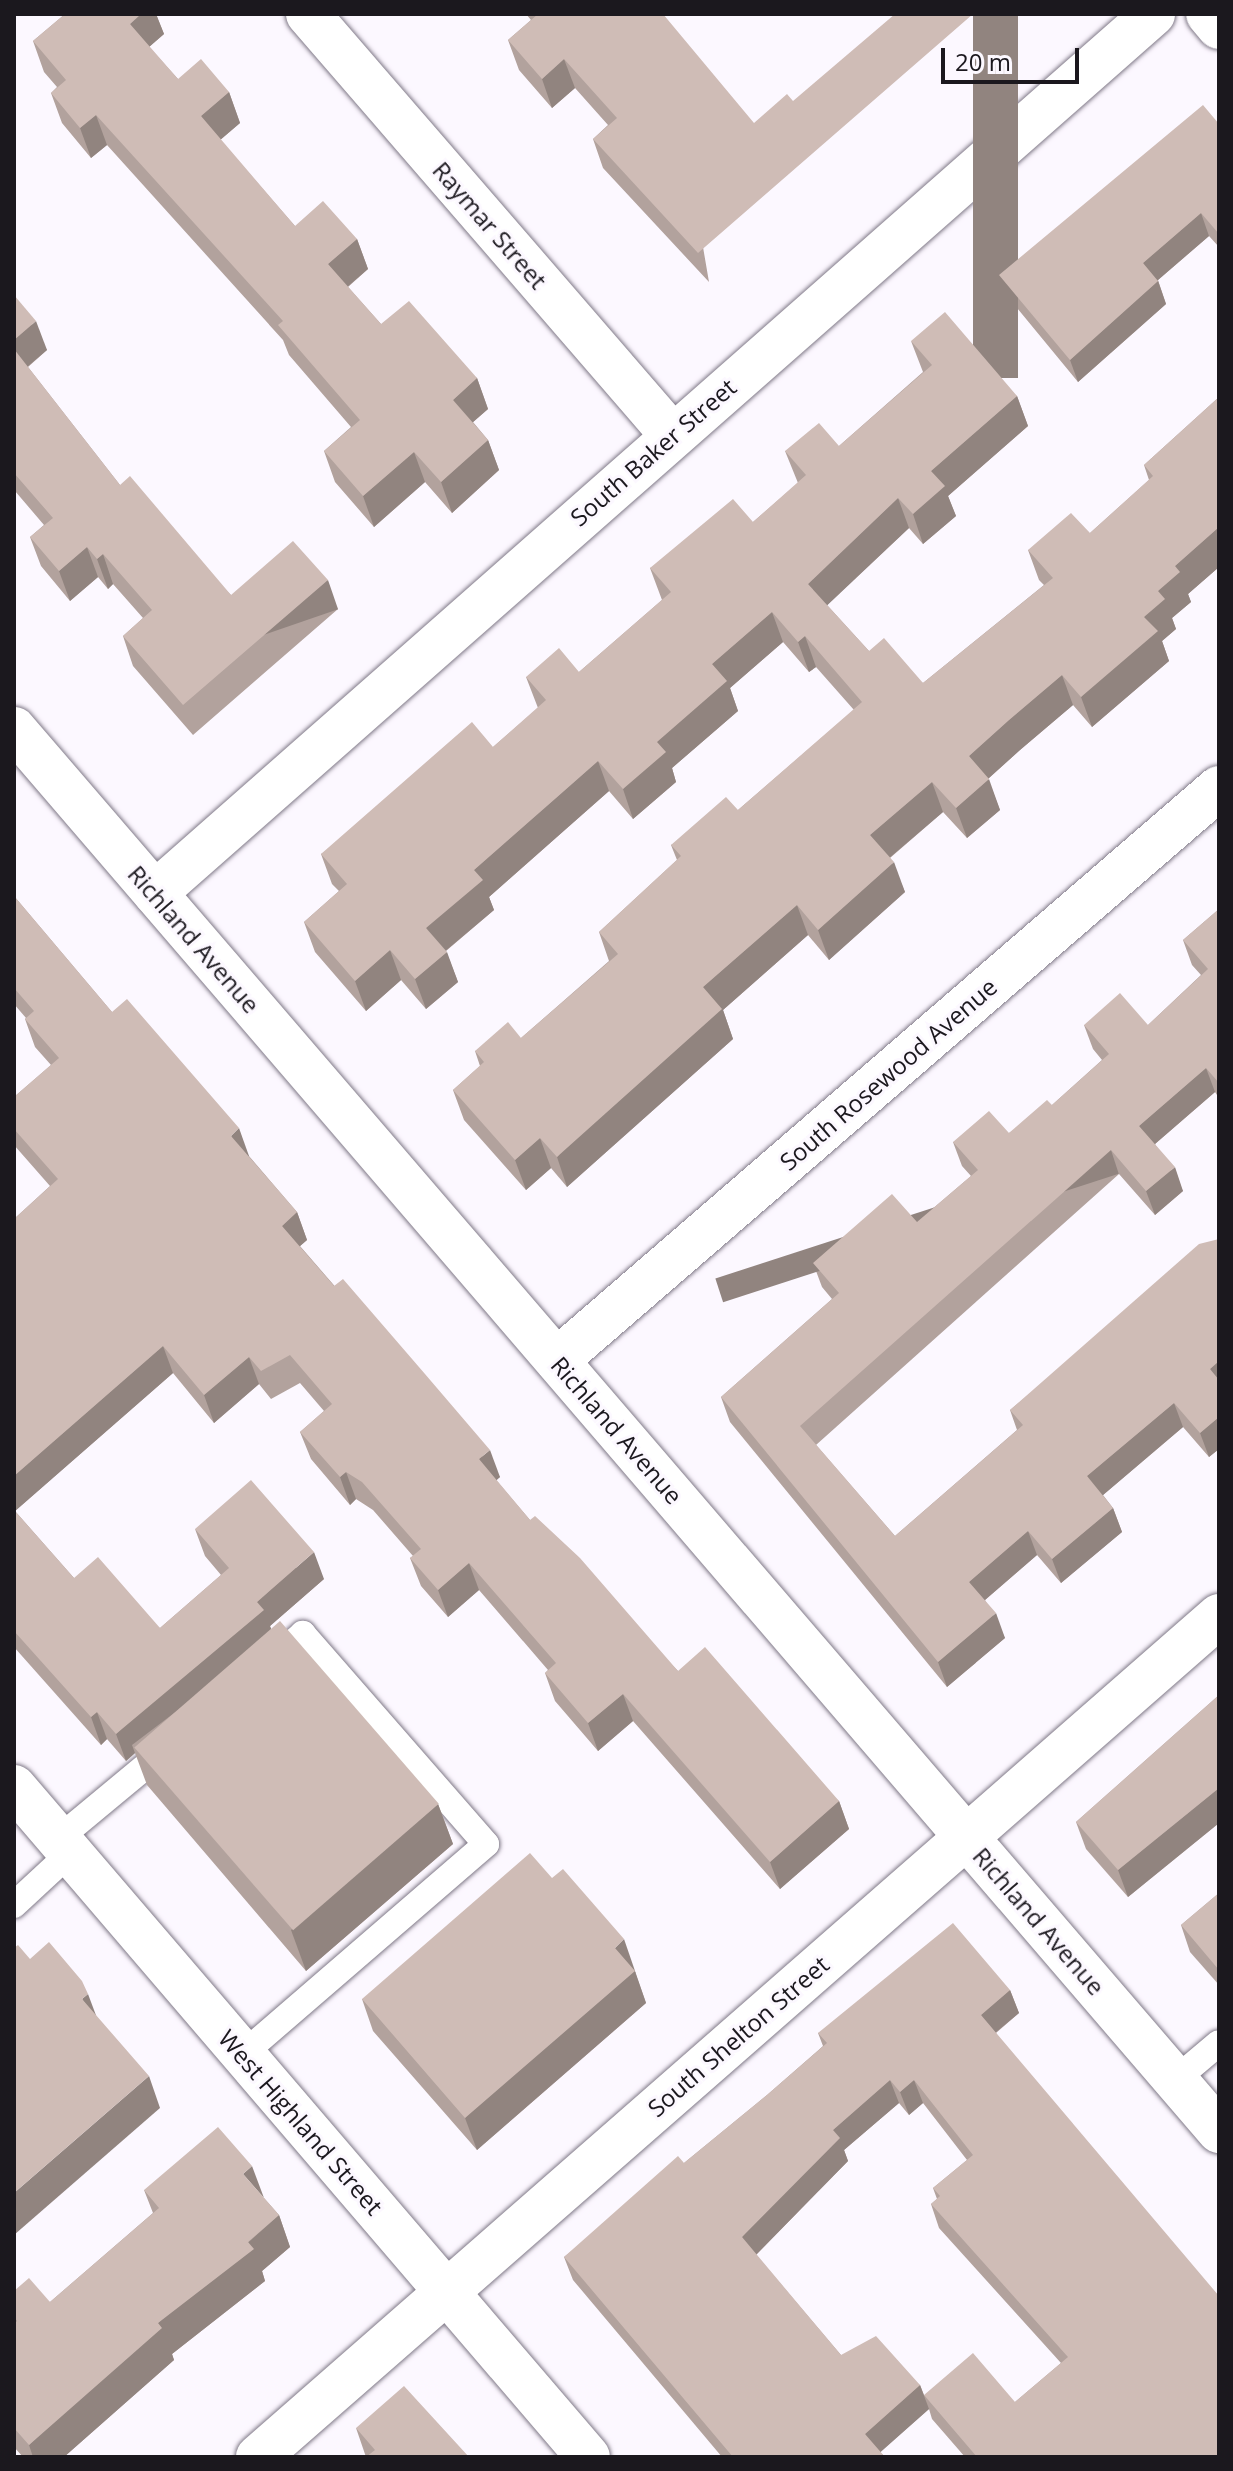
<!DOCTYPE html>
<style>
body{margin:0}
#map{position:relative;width:1233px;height:2471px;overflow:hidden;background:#fcf8ff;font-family:"Open Sans",sans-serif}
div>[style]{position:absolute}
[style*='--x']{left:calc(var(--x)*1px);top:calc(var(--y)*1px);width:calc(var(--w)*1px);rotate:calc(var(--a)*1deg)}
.roads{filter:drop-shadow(0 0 2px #807988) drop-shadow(0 0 2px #807988)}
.service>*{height:26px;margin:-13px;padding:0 13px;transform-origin:13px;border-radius:13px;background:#fff}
.minor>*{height:44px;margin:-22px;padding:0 22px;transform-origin:22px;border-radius:22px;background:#fff}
.tertiary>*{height:44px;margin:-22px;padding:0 22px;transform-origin:22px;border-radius:22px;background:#fff}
.wall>*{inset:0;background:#b2a29d}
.shaded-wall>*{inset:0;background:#91847f;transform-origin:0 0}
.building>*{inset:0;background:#cfbcb6;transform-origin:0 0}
span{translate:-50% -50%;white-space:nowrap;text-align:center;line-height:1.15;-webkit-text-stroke:6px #fcf8ff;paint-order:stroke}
.street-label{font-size:24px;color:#1b181e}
.frame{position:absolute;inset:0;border:16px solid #1b181e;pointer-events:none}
.scale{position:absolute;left:941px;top:48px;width:138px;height:36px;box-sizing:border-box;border:4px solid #1b181e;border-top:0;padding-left:10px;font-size:24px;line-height:28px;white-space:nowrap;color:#1b181e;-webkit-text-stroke:6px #fcf8ff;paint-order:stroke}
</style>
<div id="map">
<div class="roads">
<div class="service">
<i style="--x:58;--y:1839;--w:144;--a:-39.7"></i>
<i style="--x:14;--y:1905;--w:76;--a:-42.9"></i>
<i style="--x:243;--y:2054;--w:321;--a:-40.8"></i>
<i style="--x:486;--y:1844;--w:279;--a:-131.1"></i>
<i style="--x:303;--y:1634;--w:45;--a:139.5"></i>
<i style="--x:1175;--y:2080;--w:57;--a:-40.1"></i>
</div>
<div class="minor">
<i style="--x:308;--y:14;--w:557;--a:49.15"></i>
<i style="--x:14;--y:729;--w:1849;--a:49.32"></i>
<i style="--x:155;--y:893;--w:1330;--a:-41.37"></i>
<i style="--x:557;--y:1360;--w:875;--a:-40.83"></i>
<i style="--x:14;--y:1787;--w:882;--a:49.41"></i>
<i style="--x:258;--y:2457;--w:1277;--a:-41.19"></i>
</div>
<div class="tertiary">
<i style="--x:1208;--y:14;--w:17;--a:50"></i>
</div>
</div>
<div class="wall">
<i style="clip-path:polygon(65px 14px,156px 14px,164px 34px,149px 47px,178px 79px,229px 92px,240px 123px,220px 140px,295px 226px,357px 239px,368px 269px,348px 287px,381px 324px,477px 378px,488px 409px,473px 422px,488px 440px,499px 470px,452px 513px,425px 482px,374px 527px,335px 482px,324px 451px,351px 427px,289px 355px,283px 340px,107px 145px,91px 158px,62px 123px,51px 93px,57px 87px,44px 72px,33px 41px)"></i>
<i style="clip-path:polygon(526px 14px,663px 14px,709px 282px,603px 168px,593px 139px,608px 125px,575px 88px,552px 108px,519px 70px,508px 40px,531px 20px)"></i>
<i style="clip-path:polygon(1219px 124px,1219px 247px,1209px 236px,1158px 280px,1166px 304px,1078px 382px,1008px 297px,999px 275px)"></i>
<i style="clip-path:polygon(14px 295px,47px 350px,28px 367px,120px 485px,231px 595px,338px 609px,193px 735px,133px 666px,123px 636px,143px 618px,113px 584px,108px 589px,98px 577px,70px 601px,41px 566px,30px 537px,44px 525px,15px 491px,14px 492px)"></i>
<i style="clip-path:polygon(911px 341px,1017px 396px,1028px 426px,948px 496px,956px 516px,923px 544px,909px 528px,827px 605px,869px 651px,923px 683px,1044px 585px,1039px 580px,1028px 550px,1090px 533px,1149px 480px,1144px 465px,1219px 397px,1219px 567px,1188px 594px,1191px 602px,1172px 618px,1176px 629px,1162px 641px,1169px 661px,1092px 727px,1073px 705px,1020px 750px,988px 779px,1000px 810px,967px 838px,943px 812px,890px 858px,905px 892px,829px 960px,808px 935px,723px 1010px,733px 1039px,567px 1187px,551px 1168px,526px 1190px,464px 1120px,453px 1090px,480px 1066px,475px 1051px,521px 1038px,609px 961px,599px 932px,677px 860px,671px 845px,738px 810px,854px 710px,816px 667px,809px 672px,783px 642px,730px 688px,738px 711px,672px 768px,676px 782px,633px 819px,609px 791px,489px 897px,494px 910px,446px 951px,458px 982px,426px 1009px,401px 980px,366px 1011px,315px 952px,304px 922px,339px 891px,332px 884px,321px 854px,493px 747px,538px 708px,526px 677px,579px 672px,662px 600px,650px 568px,753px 522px,798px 483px,785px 451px,839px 446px,923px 372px)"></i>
<i style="clip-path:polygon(14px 896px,112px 1012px,249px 1156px,297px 1212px,307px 1240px,300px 1246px,500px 1477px,496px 1480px,530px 1520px,678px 1671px,839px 1801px,849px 1829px,780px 1889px,633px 1721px,598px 1751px,555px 1701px,545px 1673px,548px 1670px,479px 1590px,448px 1617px,421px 1586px,410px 1558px,413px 1556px,373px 1510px,356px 1499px,350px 1505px,311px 1459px,300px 1432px,324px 1411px,300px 1383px,271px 1399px,259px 1384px,214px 1423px,173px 1373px,15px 1511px,74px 1578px,160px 1628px,221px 1575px,205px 1556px,195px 1529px,324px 1579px,270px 1626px,271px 1629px,438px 1804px,453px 1844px,306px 1971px,147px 1785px,135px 1753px,126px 1761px,107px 1739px,101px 1745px,14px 1647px,14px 1219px,50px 1186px,14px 1145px,14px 1097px,51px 1065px,35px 1047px,25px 1019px,26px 1018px,14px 1004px)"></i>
<i style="clip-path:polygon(1219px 909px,1219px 1098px,1215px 1092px,1155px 1144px,1183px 1191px,1155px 1215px,1119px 1174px,816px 1445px,895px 1536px,1017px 1430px,1010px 1410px,1219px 1239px,1219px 1449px,1209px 1457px,1183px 1427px,1103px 1495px,1113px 1508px,1122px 1532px,1061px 1583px,1037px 1555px,985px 1600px,1005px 1638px,947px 1687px,730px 1422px,721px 1397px,832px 1299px,822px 1287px,813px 1263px,917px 1222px,971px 1176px,962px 1166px,953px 1142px,1009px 1133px,1052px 1105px,1102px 1060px,1093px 1049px,1084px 1025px,1148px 1025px,1201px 975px,1192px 965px,1183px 940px)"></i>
<i style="clip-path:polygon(1219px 1695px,1219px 1823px,1128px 1897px,1086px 1849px,1076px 1822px)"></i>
<i style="clip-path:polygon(1219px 1893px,1219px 1985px,1190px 1952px,1181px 1925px)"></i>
<i style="clip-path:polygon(635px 1972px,646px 2003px,477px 2150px,373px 2031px,362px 1999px,636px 1972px)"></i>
<i style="clip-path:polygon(evenodd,1010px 1990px,1019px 2013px,996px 2033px,1219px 2457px,965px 2457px,932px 2419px,929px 2409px,880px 2452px,885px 2457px,722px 2457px,573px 2280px,564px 2257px,684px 2163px,767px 2095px,823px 2046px,818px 2033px,1010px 1990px,899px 2103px,909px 2115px,923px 2103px,967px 2160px,933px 2188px,937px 2199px,931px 2204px,939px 2228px,1061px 2363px,1015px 2402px,924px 2395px,920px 2385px,841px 2355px,756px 2255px,848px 2161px,844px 2150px,899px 2103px)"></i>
<i style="clip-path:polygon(144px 2190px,264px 2198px,279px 2215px,290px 2247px,262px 2271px,265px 2281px,172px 2354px,174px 2360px,64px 2457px,23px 2457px,14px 2447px,14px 2291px,50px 2302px,153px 2213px)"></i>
<i style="clip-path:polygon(356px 2428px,469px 2457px,366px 2457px)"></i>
</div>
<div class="shaded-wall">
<i style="clip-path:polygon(141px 14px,156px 14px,164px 34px,141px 54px,130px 24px)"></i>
<i style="left:973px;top:14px;width:45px;height:364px"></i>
<i style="clip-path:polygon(564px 59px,575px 88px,552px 108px,542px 79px)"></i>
<i style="clip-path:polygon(229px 92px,240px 123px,212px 147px,201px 116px)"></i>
<i style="clip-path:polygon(96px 115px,107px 145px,91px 158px,80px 128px)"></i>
<i style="clip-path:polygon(1201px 213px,1209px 236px,1151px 286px,1143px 263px)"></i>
<i style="clip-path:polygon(357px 239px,368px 269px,339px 294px,328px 264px)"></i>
<i style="clip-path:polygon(1158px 281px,1166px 304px,1078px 382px,1070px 360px)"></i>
<i style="clip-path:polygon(36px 321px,47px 350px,20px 373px,14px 356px,14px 340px)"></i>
<i style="clip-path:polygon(477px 378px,488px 409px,464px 430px,453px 400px)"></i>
<i style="clip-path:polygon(1017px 396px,1028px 426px,948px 496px,956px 516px,923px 544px,913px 514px,931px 471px)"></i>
<i style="clip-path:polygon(488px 440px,499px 470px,452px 513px,441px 482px)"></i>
<i style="clip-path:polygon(414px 452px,425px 482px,374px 527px,363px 496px)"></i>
<i style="clip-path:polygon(898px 498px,909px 528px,818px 614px,808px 584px)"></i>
<i style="clip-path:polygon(1219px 527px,1219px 567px,1188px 594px,1191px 602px,1172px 618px,1176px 629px,1162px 641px,1169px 661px,1092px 727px,1081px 697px,1144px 617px,1158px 591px,1175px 566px)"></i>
<i style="clip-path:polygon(87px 547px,98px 577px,70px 601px,59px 571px)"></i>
<i style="clip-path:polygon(103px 554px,113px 584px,108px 589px,97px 559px)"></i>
<i style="left:328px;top:580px;width:31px;height:191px;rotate:71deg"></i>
<i style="clip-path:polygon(772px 612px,783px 642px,730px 688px,738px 711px,672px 768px,676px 782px,633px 819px,623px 789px,712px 664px)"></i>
<i style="clip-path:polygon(805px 636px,816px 667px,809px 672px,798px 642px)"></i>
<i style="clip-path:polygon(1062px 675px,1073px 705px,1020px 750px,980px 786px,969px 756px,1009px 720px)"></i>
<i style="clip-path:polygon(598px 761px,609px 791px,489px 897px,494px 910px,437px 958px,426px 928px,474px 870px)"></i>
<i style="clip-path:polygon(989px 779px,1000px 810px,967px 838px,956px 808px)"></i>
<i style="clip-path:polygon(932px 782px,943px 812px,881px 865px,870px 835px)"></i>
<i style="clip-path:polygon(894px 862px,905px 892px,829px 960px,818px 930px)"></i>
<i style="clip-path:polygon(797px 905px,808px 935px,723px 1010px,733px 1039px,567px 1187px,557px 1157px,703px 987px)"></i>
<i style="clip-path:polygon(390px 950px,401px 980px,366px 1011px,355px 981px)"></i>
<i style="clip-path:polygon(447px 952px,458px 982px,426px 1009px,415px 979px)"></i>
<i style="clip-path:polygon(1206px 1068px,1215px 1092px,1148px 1150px,1139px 1126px)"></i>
<i style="clip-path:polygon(239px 1128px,249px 1156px,241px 1163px,231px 1136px)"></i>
<i style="clip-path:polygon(540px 1138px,551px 1168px,526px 1190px,515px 1160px)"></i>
<i style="left:1111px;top:1150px;width:25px;height:416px;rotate:72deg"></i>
<i style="clip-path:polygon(1175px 1167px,1183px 1191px,1155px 1215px,1146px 1191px)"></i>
<i style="clip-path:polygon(297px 1212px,307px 1240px,292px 1253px,282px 1226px)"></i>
<i style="clip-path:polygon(163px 1346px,173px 1373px,14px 1512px,14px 1476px)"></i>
<i style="clip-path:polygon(249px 1357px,259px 1384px,214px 1423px,204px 1395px)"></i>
<i style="clip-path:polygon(1219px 1361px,1219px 1393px,1210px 1369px)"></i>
<i style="clip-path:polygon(1174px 1403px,1183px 1427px,1096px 1501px,1087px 1476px)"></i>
<i style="clip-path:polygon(1219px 1417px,1219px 1449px,1209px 1457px,1200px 1433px)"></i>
<i style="clip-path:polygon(490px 1450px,500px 1477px,489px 1487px,479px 1459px)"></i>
<i style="clip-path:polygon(346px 1472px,356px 1499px,350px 1505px,340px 1477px)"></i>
<i style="clip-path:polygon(1113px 1508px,1122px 1532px,1061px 1583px,1052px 1559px)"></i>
<i style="clip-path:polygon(1028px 1531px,1037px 1555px,978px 1606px,969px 1582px)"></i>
<i style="clip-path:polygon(314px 1552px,324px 1579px,270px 1626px,274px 1637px,132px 1745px,135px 1753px,126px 1761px,116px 1734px,257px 1602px)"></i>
<i style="clip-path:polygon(469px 1563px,479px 1590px,448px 1617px,438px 1590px)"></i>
<i style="clip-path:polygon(996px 1613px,1005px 1638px,947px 1687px,938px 1662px)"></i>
<i style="clip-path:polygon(623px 1694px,633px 1721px,598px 1751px,588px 1723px)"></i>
<i style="clip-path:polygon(97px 1712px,107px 1739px,101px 1745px,91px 1717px)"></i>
<i style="clip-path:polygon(1219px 1788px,1219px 1823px,1128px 1897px,1118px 1870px)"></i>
<i style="clip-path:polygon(839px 1801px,849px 1829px,780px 1889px,770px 1862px)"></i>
<i style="clip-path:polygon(438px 1804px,453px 1844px,306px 1971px,291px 1930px)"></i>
<i style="clip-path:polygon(624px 1939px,646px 2003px,477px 2150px,465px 2118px,615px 1948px)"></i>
<i style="clip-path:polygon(1010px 1990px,1019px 2013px,989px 2038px,981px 2015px)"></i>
<i style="clip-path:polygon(88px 1994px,100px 2026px,82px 1999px)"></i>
<i style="clip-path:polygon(149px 2076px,160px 2108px,14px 2235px,14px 2193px)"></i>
<i style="clip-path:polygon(890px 2080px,899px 2103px,844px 2150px,848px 2161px,750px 2261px,742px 2237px,833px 2130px)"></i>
<i style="clip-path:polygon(914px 2080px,923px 2103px,909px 2115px,900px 2092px)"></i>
<i style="clip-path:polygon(252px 2166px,264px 2198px,243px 2174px)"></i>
<i style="clip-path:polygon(279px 2215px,290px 2247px,262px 2271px,265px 2281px,172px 2354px,174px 2360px,64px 2457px,33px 2457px,29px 2445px,158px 2323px)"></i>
<i style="clip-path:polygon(920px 2385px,929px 2409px,875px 2457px,865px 2434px)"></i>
</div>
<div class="building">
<i style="clip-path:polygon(65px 14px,141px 14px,130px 24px,178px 79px,201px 59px,229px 92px,201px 116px,295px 226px,323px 201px,357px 239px,328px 264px,381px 324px,409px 301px,477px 378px,453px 400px,488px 440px,441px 482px,414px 452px,363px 496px,324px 451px,360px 420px,278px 325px,283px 321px,96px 115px,80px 128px,51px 93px,66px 80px,33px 41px)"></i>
<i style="clip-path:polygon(538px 14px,663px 14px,754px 123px,787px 94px,793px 101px,895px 14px,973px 14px,698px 253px,593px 139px,617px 118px,564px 59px,542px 79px,508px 40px)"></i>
<i style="clip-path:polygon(1203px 105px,1219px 124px,1219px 234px,1201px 213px,1143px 263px,1158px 281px,1070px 360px,999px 275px)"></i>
<i style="clip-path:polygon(14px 295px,36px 321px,14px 340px)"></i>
<i style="clip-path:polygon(945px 312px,1017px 396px,931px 471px,945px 486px,913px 514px,898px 498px,808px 584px,869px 651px,884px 638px,923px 683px,1053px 578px,1028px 550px,1071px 513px,1090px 533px,1153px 476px,1144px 465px,1219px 397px,1219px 527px,1175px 566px,1180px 572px,1158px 591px,1165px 599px,1144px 617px,1158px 631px,1081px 697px,1062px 675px,1009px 720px,969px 756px,989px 779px,956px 808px,932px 782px,870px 835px,894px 862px,818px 930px,797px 905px,703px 987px,722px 1009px,557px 1157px,540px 1138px,515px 1160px,453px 1090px,484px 1062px,475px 1051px,508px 1022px,521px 1038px,618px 954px,599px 932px,681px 856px,671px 845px,726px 797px,738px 810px,862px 702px,805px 636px,798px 642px,772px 612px,712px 664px,727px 681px,657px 742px,666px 752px,623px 789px,598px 761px,474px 870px,483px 880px,426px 928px,447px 952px,415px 979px,390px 950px,355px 981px,304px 922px,347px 884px,321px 854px,472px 722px,493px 747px,546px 700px,526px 677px,559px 648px,579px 672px,671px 592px,650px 568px,733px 499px,753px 522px,806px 475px,785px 451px,819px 423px,839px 446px,932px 365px,911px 341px)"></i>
<i style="clip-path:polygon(14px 349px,120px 485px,130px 476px,231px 595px,293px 541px,328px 580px,183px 705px,123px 636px,152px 610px,103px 554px,97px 559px,87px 547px,59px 571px,30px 537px,53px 518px,14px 473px)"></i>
<i style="clip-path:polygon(14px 896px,112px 1012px,127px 999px,239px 1128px,231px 1136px,297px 1212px,282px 1226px,334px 1286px,343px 1279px,425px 1374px,490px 1450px,479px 1459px,530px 1520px,535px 1516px,580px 1558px,678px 1671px,705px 1647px,839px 1801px,770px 1862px,623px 1694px,588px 1723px,545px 1673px,556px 1663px,469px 1563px,438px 1590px,410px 1558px,421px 1549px,362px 1482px,346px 1472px,340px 1477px,300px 1432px,332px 1404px,290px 1355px,261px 1371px,249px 1357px,204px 1395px,163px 1346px,14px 1476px,14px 1219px,58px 1179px,14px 1129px,14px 1097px,59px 1058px,25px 1019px,34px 1011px,14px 988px)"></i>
<i style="clip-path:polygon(1219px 909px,1219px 1083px,1206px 1068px,1139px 1126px,1175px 1167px,1146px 1191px,1111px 1150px,800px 1426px,895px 1536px,1023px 1425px,1010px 1410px,1199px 1244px,1219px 1239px,1219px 1361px,1210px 1369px,1219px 1380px,1219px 1417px,1200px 1433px,1174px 1403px,1087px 1476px,1113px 1508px,1052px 1559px,1028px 1531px,969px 1582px,996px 1613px,938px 1662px,721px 1397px,839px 1293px,813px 1263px,892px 1194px,917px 1222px,978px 1170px,953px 1142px,989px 1111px,1009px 1133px,1047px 1100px,1052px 1105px,1109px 1054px,1084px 1025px,1120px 993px,1148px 1025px,1208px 969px,1183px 940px)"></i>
<i style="clip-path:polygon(251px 1480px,314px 1552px,257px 1602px,264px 1610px,116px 1734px,97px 1712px,91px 1717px,14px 1631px,14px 1510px,74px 1578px,98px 1557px,160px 1628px,229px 1568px,195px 1529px)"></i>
<i style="left:280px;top:1621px;width:242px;height:193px;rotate:49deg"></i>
<i style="clip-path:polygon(1219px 1695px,1219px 1788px,1118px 1870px,1076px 1822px)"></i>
<i style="clip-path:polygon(530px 1853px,552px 1878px,563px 1869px,624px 1939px,615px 1948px,635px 1971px,465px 2118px,362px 1999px)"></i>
<i style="clip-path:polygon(1219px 1893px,1219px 1970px,1181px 1925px)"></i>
<i style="clip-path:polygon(953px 1923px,1010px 1990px,981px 2015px,1219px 2296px,1219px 2457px,977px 2457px,924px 2395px,973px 2353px,1015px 2402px,1068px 2357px,931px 2204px,940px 2196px,933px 2188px,973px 2155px,914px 2080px,900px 2092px,890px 2080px,833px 2130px,840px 2138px,742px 2237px,841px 2355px,876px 2336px,920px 2385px,865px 2434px,885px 2457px,733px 2457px,564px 2257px,678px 2156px,684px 2163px,767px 2095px,827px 2043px,818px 2033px)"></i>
<i style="clip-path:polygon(49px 1942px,82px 1981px,88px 1994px,82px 1999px,149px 2076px,14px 2193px,14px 1948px,18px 1945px,30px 1959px)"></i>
<i style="clip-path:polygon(218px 2127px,252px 2166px,243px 2174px,279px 2215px,248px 2242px,254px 2249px,158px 2323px,162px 2328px,29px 2445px,14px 2428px,14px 2324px,17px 2321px,14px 2317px,14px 2291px,29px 2278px,50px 2302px,159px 2208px,144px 2190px)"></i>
<i style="clip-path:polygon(404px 2386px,469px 2457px,366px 2457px,375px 2450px,356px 2428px)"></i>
</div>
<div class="street-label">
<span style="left:490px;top:225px;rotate:49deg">Raymar Street</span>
<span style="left:653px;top:452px;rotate:-41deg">South Baker Street</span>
<span style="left:194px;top:939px;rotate:49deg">Richland Avenue</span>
<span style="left:888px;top:1074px;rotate:-41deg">South Rosewood Avenue</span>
<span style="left:617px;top:1430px;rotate:49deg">Richland Avenue</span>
<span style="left:1039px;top:1921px;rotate:49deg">Richland Avenue</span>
<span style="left:738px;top:2036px;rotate:-41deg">South Shelton Street</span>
<span style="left:301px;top:2122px;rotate:49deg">West Highland Street</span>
</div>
<div class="frame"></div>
<div class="scale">20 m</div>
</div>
